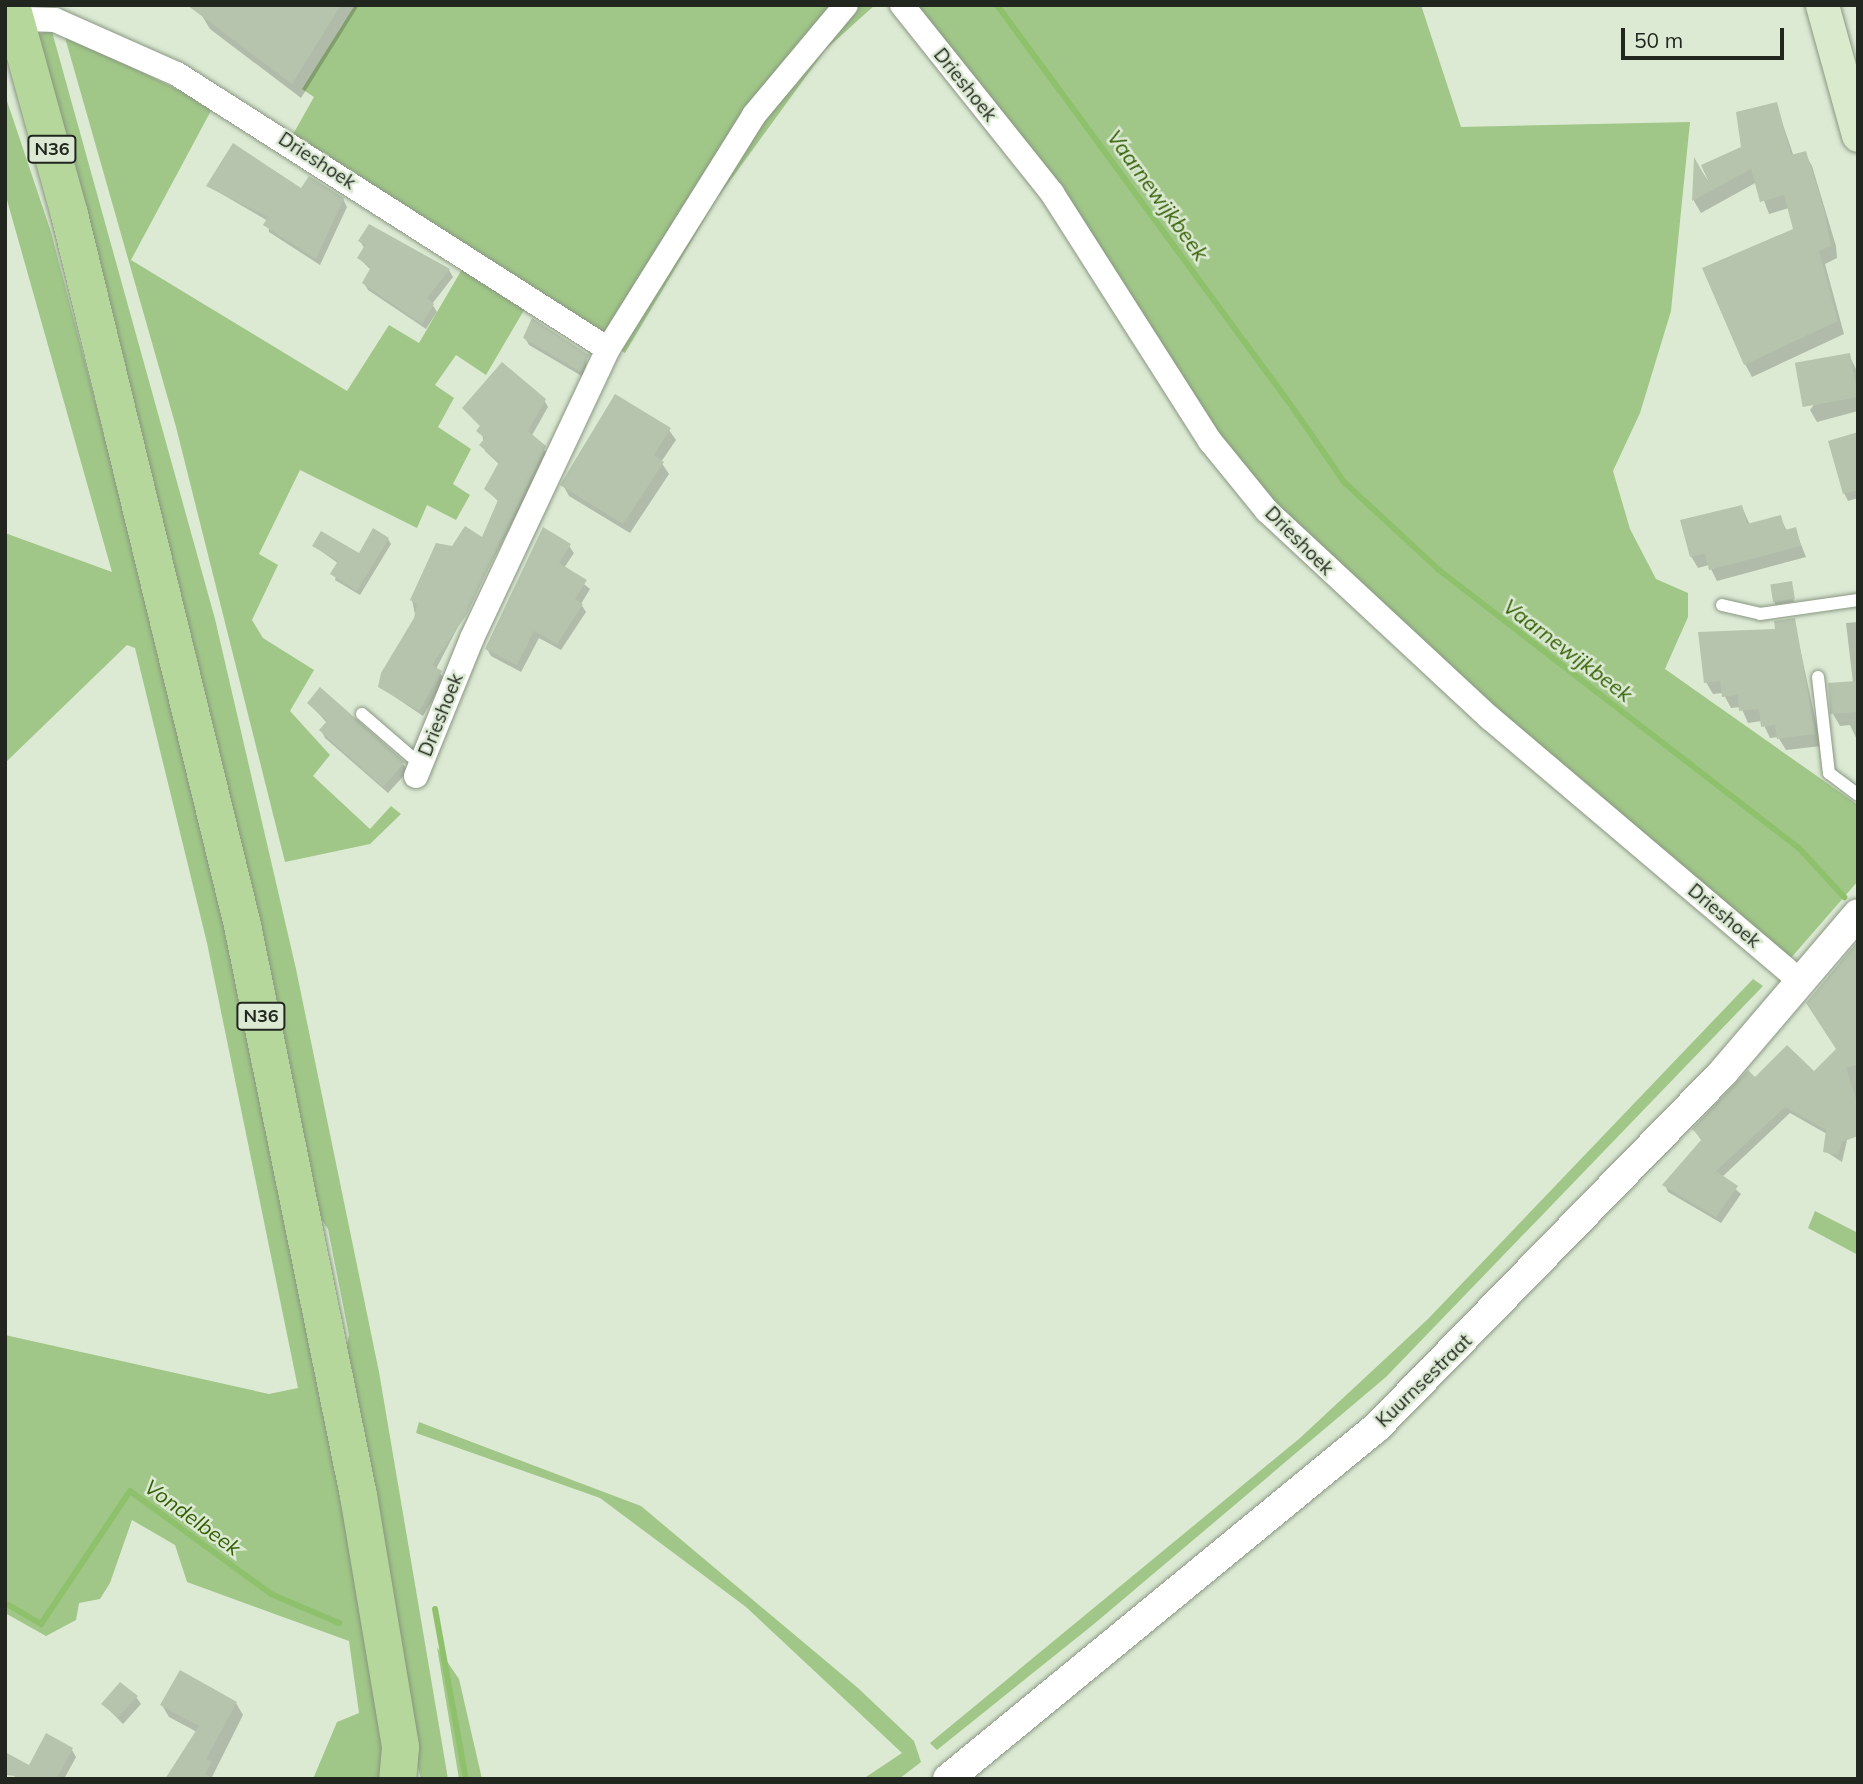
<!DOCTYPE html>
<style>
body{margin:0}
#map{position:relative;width:1863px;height:1784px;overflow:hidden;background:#dcead4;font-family:Mulish,sans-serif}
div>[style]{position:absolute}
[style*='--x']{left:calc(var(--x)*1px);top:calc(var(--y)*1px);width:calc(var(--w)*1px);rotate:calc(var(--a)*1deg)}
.green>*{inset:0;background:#a0c788}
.shadow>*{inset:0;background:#0003;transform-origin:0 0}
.stream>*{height:6px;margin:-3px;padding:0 3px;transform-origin:3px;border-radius:3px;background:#8fc16c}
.building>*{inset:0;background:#b6c4ae;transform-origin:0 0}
.roads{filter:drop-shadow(0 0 2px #899681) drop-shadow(0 0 2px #899681)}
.service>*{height:12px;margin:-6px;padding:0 6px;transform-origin:6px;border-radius:6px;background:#fff}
.minor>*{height:24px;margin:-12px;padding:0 12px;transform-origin:12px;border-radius:12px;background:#fff}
.tertiary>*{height:30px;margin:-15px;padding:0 15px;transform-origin:15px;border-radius:15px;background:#fff}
.secondary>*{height:33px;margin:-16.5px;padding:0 16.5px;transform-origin:16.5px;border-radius:16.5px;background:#daebcd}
.primary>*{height:37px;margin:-18.5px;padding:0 18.5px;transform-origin:18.5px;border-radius:18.5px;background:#b5d79b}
span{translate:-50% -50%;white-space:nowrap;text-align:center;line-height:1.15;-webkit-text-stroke:5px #dcead4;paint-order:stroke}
.shield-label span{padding:2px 5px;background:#dcead4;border:2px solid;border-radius:5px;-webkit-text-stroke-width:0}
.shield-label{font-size:18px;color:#21261e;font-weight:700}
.street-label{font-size:19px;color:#21261e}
.water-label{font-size:21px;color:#335f01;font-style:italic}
.frame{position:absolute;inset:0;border:7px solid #21261e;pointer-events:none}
.scale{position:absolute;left:1621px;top:28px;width:163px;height:32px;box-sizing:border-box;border:4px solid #21261e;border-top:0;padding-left:9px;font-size:21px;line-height:24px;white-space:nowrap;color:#21261e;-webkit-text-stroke:5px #dcead4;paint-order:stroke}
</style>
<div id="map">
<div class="green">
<i style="clip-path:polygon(355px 5px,875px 5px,826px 49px,716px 200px,625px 353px,292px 136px,314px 97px,302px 89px)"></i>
<i style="clip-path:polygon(910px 5px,1421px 5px,1461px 127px,1690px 122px,1671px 311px,1640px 413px,1613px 471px,1630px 529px,1656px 579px,1688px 593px,1688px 617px,1665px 669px,1858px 805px,1858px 881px,1790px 959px,1474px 694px,1270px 504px)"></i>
<i style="clip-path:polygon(51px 28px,215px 619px,296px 969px,379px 1372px,448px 1779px,421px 1779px,415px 1756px,344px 1359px,349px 1335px,328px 1229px,315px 1210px,35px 37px)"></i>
<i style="clip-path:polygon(64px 34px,213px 107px,131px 260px,347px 391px,389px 325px,419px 343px,465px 264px,527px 305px,486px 375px,456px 355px,435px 385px,454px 398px,438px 427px,471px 449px,453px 484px,470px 495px,456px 520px,427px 505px,417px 528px,300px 470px,259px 554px,278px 565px,252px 620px,263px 638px,314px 670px,290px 711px,330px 755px,313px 776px,370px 829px,391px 806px,401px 814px,370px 844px,285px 862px,176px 427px)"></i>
<i style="clip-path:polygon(5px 95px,51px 232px,192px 772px,317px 1358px,388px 1779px,313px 1779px,337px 1722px,359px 1713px,349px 1641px,187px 1582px,175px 1545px,132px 1520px,110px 1583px,100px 1599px,79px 1603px,76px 1620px,46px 1636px,5px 1613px,5px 1335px,269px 1394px,298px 1388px,207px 943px,135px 648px,127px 645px,5px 763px,5px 533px,112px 572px,5px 193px)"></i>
<i style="clip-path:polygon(1753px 979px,1763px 986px,1386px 1377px,1094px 1624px,937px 1750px,930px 1743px,1300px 1438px,1428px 1319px)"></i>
<i style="clip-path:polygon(1815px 1211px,1858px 1233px,1858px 1255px,1808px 1228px)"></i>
<i style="clip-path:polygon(419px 1422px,641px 1506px,858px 1688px,914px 1741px,921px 1762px,899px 1779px,863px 1779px,902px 1753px,746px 1607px,600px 1498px,416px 1433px)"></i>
<i style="clip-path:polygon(437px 1647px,459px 1679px,482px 1779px,459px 1779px)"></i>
</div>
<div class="shadow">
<i style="clip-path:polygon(208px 5px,359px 5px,301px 98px,210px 29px,201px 14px)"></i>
<i style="clip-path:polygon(1776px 104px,1794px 157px,1805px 154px,1812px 166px,1836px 246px,1837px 258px,1825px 264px,1844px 334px,1752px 377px,1745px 364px,1795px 230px,1789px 208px,1769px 214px,1757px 182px,1701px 213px,1694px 201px,1696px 163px,1715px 191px,1703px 166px,1743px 148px)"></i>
<i style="clip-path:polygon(208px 186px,301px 190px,343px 199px,347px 207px,320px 265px,269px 232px,268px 221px)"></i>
<i style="clip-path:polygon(360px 241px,449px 270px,453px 277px,432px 304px,437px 312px,426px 329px,368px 290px,364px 283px,371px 270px,359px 258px,365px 249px)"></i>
<i style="clip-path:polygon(525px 338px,587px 356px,585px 378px,529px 345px)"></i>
<i style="clip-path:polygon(1849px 355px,1858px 373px,1858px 411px,1817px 422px,1810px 410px)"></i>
<i style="clip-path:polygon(544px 400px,548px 407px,531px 437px,548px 454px,436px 669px,445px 679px,423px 716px,380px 687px,416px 619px,412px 600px,453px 548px,483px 539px,499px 502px,486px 489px,500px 465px,485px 451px,481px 427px,464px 409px)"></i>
<i style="clip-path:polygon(669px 430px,676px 440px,661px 462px,669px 474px,630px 533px,569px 496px,563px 485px)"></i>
<i style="clip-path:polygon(1858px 434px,1858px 498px,1848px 501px,1844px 493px)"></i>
<i style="clip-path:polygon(1742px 507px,1750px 525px,1780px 517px,1787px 531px,1795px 529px,1806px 557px,1717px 581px,1709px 565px,1698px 568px,1691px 556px)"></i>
<i style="clip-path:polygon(388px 539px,391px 544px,360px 595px,335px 580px,339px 564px,314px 546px,359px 555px)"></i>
<i style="clip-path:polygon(569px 546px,574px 553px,564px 568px,590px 589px,581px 604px,586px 612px,561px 650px,539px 638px,521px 672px,491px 656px,487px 649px)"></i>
<i style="left:1791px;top:583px;width:19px;height:19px;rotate:81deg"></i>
<i style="clip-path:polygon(1794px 620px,1821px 746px,1786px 750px,1778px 737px,1770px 738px,1762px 721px,1748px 723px,1741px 707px,1731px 708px,1723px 693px,1713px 694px,1706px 682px)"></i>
<i style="clip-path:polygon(1858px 622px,1858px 742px,1850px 725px,1840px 726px,1833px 714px,1853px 683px,1846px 623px)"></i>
<i style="clip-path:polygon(309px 703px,403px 764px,408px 771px,388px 793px,325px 738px,321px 730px,327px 723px)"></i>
<i style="clip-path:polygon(1858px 953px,1858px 1093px,1842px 1162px,1825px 1151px,1827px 1134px,1790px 1113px,1722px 1177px,1741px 1194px,1721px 1223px,1668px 1192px,1665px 1185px,1702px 1141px,1694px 1130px,1755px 1080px,1814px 1073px,1838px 1050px)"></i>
<i style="clip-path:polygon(136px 1697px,141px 1704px,123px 1724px,103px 1704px)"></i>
<i style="clip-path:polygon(236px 1703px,243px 1715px,211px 1779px,169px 1779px,197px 1732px,169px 1717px,162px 1705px)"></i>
<i style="clip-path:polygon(72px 1750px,76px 1757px,64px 1779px,5px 1775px,5px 1754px,27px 1772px)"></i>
</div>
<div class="stream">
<i style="--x:997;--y:5;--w:496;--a:53.7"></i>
<i style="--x:1293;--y:408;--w:90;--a:55.4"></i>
<i style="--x:1344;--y:482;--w:129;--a:42.8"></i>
<i style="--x:1439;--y:570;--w:455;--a:37.7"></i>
<i style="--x:1799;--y:848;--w:67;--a:47.4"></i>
<i style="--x:5;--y:1603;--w:42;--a:30.3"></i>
<i style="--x:41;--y:1624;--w:160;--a:-56.2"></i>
<i style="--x:130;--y:1491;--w:175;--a:36.1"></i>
<i style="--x:271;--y:1594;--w:74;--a:23.1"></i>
<i style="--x:435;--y:1609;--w:173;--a:79.7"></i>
</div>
<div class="building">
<i style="clip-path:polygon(187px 5px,341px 5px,292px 84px)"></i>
<i style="clip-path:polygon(1777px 102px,1791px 155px,1806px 151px,1824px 210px,1831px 246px,1819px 251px,1838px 321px,1744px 365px,1702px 268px,1793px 229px,1784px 195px,1760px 202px,1751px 169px,1692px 201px,1694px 157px,1711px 187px,1701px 165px,1741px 147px,1736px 112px)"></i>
<i style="clip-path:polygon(233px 143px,301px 188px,309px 176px,344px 198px,316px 259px,263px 225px,268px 217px,206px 186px)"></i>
<i style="clip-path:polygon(369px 224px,450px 269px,427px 298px,434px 304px,422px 324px,362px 283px,371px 267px,357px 258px,365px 245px,358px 241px)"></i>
<i style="clip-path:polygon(532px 318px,589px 355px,581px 372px,523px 338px)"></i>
<i style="left:1850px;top:353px;width:45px;height:56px;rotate:80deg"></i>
<i style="clip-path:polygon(502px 362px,546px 399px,528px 431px,546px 446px,467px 614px,432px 665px,442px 671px,419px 711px,378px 687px,381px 673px,414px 618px,417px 604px,410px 600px,436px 543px,452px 546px,465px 526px,482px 537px,498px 500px,484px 489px,499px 462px,479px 445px,485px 438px,476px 431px,480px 426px,462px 408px)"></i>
<i style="clip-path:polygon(615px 394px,671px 428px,654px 455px,664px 462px,623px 524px,560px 485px)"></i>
<i style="clip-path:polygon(1858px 432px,1858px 490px,1843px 494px,1828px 441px)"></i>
<i style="clip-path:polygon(1742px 505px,1747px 524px,1781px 515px,1785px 530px,1796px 527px,1801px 546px,1709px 570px,1705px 554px,1690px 557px,1680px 520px)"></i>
<i style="clip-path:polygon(543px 527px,571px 544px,559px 563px,587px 580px,575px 599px,583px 604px,557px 644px,534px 631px,517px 665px,485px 649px)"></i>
<i style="clip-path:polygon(373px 528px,389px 538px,357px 591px,330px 574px,338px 561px,312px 546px,321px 531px,359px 553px)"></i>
<i style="left:1792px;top:581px;width:18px;height:22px;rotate:81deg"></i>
<i style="clip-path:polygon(1795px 618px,1815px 734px,1777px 739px,1775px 725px,1761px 727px,1759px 709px,1739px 711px,1738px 695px,1722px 697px,1720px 681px,1704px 683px,1698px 632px,1775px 629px,1774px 621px)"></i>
<i style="left:1856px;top:681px;width:31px;height:28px;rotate:86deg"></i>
<i style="clip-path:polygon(320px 687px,405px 762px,383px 787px,319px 730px,327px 721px,307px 703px)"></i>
<i style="clip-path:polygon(1858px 941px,1858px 1065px,1846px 1067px,1858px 1105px,1858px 1136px,1842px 1142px,1838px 1155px,1823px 1152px,1826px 1130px,1785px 1107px,1716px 1171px,1738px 1186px,1716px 1217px,1662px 1185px,1702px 1139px,1692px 1129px,1748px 1070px,1755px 1077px,1787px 1045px,1814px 1071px,1836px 1049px,1806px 1003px)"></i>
<i style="clip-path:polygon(180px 1670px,237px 1702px,206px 1759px,212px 1762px,205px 1774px,215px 1779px,165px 1779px,199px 1726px,160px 1705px)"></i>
<i style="clip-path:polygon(120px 1682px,138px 1696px,118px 1717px,101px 1704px)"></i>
<i style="clip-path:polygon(46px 1733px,73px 1748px,56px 1779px,19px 1779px,5px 1771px,5px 1752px,29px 1765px)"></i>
</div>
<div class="roads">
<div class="service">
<i style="--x:1722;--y:605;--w:39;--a:13"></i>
<i style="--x:1760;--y:614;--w:99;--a:-8.1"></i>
<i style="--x:1818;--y:677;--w:97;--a:83.5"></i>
<i style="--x:1829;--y:773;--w:36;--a:37"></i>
<i style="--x:362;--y:714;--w:78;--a:40.8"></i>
</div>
<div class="minor">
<i style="--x:902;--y:5;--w:241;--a:51.4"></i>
<i style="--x:1052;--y:193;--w:294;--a:57.5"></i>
<i style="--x:1210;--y:441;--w:90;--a:50.8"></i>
<i style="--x:1267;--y:511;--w:304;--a:42.9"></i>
<i style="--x:1490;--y:718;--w:408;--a:40.3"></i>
<i style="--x:12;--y:7;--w:17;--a:45"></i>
<i style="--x:24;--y:19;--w:31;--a:2"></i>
<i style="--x:55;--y:20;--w:133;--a:23.9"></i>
<i style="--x:177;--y:74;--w:511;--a:32.54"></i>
<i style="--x:416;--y:776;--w:149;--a:-67.9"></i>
<i style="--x:472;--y:638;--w:319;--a:-64.8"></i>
<i style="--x:608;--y:349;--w:276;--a:-58"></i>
<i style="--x:754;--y:115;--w:143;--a:-50.1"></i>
</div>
<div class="tertiary">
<i style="--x:948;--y:1779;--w:555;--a:-39.37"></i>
<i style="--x:1377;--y:1427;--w:497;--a:-45.7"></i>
<i style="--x:1724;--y:1071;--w:206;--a:-49.5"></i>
</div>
<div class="secondary">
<i style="--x:1822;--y:5;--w:135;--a:74.5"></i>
</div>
<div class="primary">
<i style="--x:11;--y:5;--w:217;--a:74.5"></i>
<i style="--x:69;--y:214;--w:732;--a:76.32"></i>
<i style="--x:242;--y:925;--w:582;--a:78.5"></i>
<i style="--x:358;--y:1495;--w:255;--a:80.5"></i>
<i style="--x:400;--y:1747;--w:32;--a:95"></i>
</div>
</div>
<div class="shield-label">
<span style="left:52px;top:149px">N36</span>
<span style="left:261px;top:1016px">N36</span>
</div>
<div class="street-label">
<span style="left:965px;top:85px;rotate:51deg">Drieshoek</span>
<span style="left:317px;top:161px;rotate:33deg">Drieshoek</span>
<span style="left:1299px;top:541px;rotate:45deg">Drieshoek</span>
<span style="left:441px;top:715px;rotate:-68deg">Drieshoek</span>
<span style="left:1724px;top:916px;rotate:40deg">Drieshoek</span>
<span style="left:1424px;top:1381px;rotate:-44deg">Kuurnsestraat</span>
</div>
<div class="water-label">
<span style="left:1158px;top:195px;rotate:54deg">Vaarnewijkbeek</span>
<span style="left:1568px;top:650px;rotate:37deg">Vaarnewijkbeek</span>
<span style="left:193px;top:1517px;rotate:36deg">Vondelbeek</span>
</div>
<div class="frame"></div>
<div class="scale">50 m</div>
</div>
